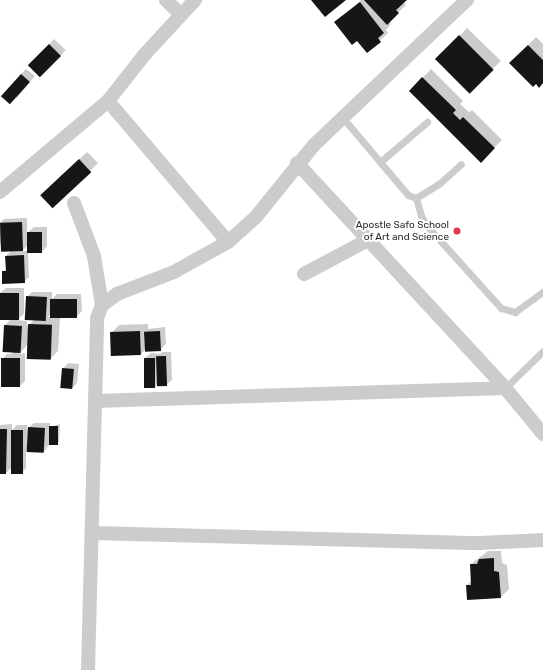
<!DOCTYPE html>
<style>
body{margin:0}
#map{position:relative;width:543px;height:670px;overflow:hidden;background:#fff;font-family:Rubik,sans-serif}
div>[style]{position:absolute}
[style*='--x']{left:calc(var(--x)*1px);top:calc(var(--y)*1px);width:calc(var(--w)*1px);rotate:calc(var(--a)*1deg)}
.shadow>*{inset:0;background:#0003;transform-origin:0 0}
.building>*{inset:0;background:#161616;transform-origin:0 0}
.lane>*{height:7px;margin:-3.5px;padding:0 3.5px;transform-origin:3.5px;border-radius:3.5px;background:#ccc}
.street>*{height:14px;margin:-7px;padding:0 7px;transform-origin:7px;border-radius:7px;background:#ccc}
.dots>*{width:11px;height:11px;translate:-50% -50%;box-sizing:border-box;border:2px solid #fff;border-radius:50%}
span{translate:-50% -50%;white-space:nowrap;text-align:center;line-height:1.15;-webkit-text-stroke:4px #fff;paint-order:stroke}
.poi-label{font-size:10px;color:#2f2f2f}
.right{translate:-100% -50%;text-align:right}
</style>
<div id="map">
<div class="shadow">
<i style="clip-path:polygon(361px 0,405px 0,403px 2px,406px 5px,389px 21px,391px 24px,386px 30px,388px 33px,367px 52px,358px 39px,336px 22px)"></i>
<i style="left:467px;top:28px;width:47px;height:43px;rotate:44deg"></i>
<i style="clip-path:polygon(536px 37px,543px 44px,543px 82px,511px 63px)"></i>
<i style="left:54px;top:39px;width:16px;height:36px;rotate:43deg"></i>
<i style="clip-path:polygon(26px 69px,35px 76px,16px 99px,21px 74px)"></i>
<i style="clip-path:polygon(431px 69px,463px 101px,460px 104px,469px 112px,472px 110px,502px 140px,481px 161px,410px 91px)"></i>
<i style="clip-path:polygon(87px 152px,98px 163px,90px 171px,49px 187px)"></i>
<i style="clip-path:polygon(evenodd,27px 218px,27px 233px,34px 227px,47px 227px,47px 246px,42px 252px,28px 252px,29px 277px,24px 282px,3px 272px,7px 268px,6px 256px,12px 250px,0 243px,0 223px,4px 219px,27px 218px,29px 244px,29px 251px,22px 251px,29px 244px)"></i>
<i style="clip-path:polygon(evenodd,6px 288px,24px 288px,24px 314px,17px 320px,27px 321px,27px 327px,35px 319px,27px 297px,32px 292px,52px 292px,52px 299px,57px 294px,81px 294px,82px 311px,77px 316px,60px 317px,58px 351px,50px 359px,27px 345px,19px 354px,25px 353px,25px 381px,20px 386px,2px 359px,7px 354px,12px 354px,5px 325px,11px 319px,0 293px,6px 288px,52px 313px,52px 317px,48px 317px,52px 313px)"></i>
<i style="clip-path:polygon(148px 324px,148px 329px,165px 327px,166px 344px,160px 350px,145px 350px,141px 354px,111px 333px,119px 325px)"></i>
<i style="clip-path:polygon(162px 352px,171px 352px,172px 380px,166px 385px,158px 384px,155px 387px,145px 358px,151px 353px,160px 354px)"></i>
<i style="clip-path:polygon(68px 363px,79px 364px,77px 383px,72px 388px,62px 387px,63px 369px)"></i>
<i style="clip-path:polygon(34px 423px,50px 423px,50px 427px,60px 424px,59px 442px,49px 444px,44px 452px,26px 451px,26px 468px,21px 474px,10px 469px,6px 473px,0 473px,0 425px,12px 424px,12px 430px,17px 425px,27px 425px,27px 429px)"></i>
<i style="clip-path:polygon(488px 551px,501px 551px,502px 563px,507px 565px,509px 589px,501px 597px,467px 585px,472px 580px,471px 564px)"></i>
</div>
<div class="building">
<i style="clip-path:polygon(311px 0,346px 0,325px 17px)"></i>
<i style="clip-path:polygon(364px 0,407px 0,396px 10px,399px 13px,387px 25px)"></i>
<i style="clip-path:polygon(360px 2px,384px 33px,378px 38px,381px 42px,367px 53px,357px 41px,352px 45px,334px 22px)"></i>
<i style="left:459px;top:35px;width:49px;height:34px;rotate:45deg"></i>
<i style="left:49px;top:44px;width:17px;height:30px;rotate:45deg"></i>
<i style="clip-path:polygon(528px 45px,543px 60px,543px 83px,539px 88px,536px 84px,533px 87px,509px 63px)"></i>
<i style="left:21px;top:74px;width:12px;height:30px;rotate:42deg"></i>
<i style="clip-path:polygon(422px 77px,456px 110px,453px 113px,460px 120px,463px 117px,495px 148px,481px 163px,409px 91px)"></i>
<i style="left:79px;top:159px;width:18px;height:53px;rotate:47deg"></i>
<i style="left:22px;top:222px;width:29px;height:22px;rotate:88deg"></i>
<i style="left:27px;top:232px;width:15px;height:21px"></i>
<i style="clip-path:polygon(24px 255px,25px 283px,2px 284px,2px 271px,6px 271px,5px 256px)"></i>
<i style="left:0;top:293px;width:19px;height:27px"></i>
<i style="left:26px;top:296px;width:21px;height:24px;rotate:3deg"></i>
<i style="left:50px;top:299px;width:27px;height:19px"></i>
<i style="left:28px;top:324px;width:24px;height:35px;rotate:2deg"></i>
<i style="left:4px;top:325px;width:18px;height:27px;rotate:3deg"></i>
<i style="left:140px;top:331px;width:24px;height:30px;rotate:88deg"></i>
<i style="left:160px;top:331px;width:20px;height:16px;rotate:87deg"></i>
<i style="left:166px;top:356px;width:30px;height:10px;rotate:88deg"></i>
<i style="left:20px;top:358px;width:29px;height:19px;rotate:90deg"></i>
<i style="left:144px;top:358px;width:11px;height:30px"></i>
<i style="left:62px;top:368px;width:12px;height:20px;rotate:5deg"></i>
<i style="left:49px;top:426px;width:9px;height:19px"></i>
<i style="left:28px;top:427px;width:17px;height:25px;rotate:3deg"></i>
<i style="clip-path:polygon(0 429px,7px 429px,6px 474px,0 474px)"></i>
<i style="left:11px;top:430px;width:12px;height:44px"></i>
<i style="clip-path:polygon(494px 558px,494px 571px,499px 572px,501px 598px,467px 600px,466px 585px,471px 585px,470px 564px,477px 564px,479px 559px)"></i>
</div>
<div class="lane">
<i style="--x:343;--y:118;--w:101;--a:49.8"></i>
<i style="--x:408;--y:195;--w:9;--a:21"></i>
<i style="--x:416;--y:198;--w:28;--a:-32"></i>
<i style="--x:440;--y:183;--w:28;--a:-42"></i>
<i style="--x:380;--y:162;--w:62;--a:-40.4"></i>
<i style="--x:416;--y:198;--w:19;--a:74"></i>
<i style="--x:421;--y:216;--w:13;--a:58"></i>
<i style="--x:428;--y:227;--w:109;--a:48"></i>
<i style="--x:501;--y:308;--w:15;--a:16"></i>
<i style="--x:515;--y:312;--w:34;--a:-36"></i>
<i style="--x:505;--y:388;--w:53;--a:-44.2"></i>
</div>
<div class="street">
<i style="--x:166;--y:0;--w:20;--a:45"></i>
<i style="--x:108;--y:101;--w:185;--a:49.6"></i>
<i style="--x:297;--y:163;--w:306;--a:47.2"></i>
<i style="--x:505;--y:388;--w:60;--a:50.4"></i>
<i style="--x:0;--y:192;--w:141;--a:-40.1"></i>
<i style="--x:108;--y:101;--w:60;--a:-51.8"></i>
<i style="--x:145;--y:54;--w:74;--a:-47.2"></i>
<i style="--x:74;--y:203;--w:57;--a:69.3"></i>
<i style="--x:94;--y:256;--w:50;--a:80.7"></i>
<i style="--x:304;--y:274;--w:72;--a:-28"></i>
<i style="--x:95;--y:401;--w:410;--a:-1.8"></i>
<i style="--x:92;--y:533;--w:388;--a:1.5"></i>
<i style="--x:480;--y:543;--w:63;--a:-2.7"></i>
<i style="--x:88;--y:670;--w:352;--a:-88.5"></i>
<i style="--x:97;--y:318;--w:14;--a:-69"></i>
<i style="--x:102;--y:305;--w:19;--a:-36"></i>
<i style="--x:117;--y:294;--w:61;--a:-21.1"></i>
<i style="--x:174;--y:272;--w:62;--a:-29.1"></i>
<i style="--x:228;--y:242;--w:36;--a:-42"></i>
<i style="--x:255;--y:218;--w:94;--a:-51.1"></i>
<i style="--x:314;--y:145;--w:211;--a:-43.5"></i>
</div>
<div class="dots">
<i style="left:457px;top:231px;background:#e03750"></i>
</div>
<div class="poi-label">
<span class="right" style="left:449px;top:231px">Apostle Safo School<br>of Art and Science</span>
</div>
</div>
